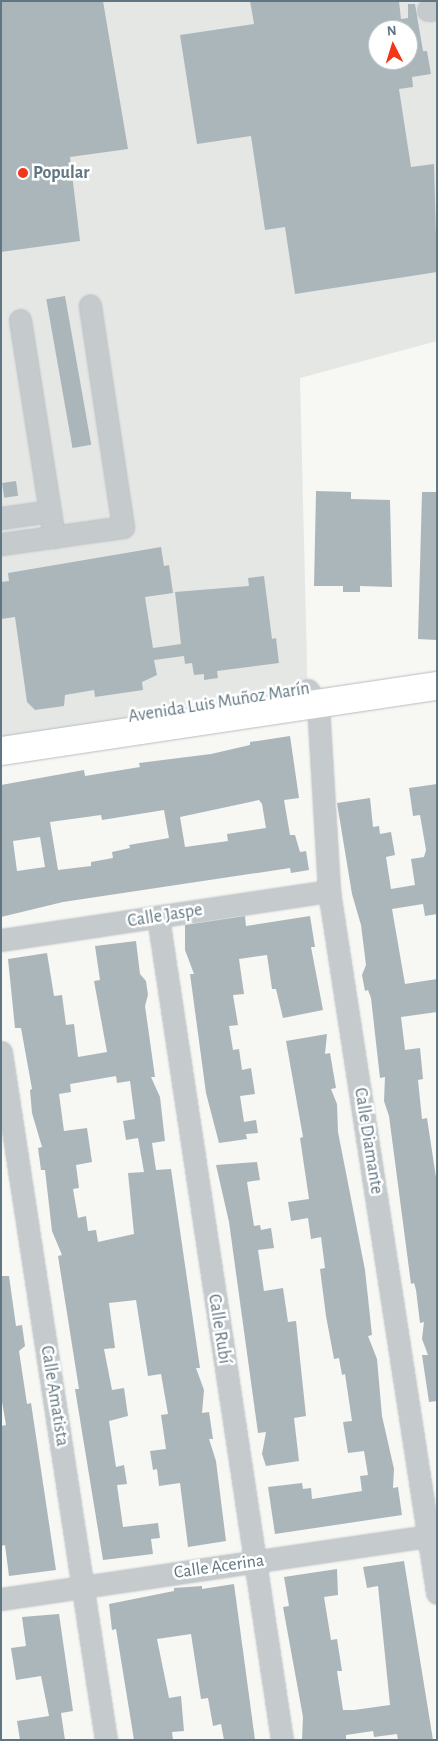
<!DOCTYPE html>
<meta charset="utf-8">
<style>
body{margin:0}
#map{position:relative;width:438px;height:1741px;overflow:hidden;background:#f7f7f4;font-family:"Alegreya Sans",sans-serif}
div>[style]{position:absolute}
[style*='--x']{left:calc(var(--x)*1px);top:calc(var(--y)*1px);width:calc(var(--w)*1px);rotate:calc(var(--a)*1deg)}
.built>*{inset:0;background:#e5e7e5}
.building>*{inset:0;background:#abb6ba;transform-origin:0 0}
.roads{filter:drop-shadow(0 0 1px #b8bdc0) drop-shadow(0 0 1px #b8bdc0)}
.minor>*{height:21px;margin:-10.5px;padding:0 10.5px;transform-origin:10.5px;border-radius:10.5px;background:#c5cacd}
.major>*{height:28px;margin:-14px;padding:0 14px;transform-origin:14px;border-radius:14px;background:#fff}
.dots>*{width:14px;height:14px;translate:-50% -50%;box-sizing:border-box;border:2px solid #fff;border-radius:50%}
span{translate:-50% -50%;white-space:nowrap;text-align:center;line-height:1.15;-webkit-text-stroke:5px #fff;paint-order:stroke}
.poi-label{font-size:18px;color:#607682;font-weight:700}
.left{translate:0 -50%;text-align:left}
.street-label{font-size:18px;color:#607682}
.frame{position:absolute;inset:0;border:2px solid #607682;pointer-events:none}
.north{position:absolute;left:368px;top:20px;width:50px;height:50px;box-sizing:border-box;background:#fff;border:1px solid #bfc8cd;border-radius:50%;rotate:355deg;font-size:14px;font-weight:700;line-height:20px;text-align:center;color:#607682}
.north::after{content:'';display:block;margin:auto;width:18px;height:22px;background:#f23719;clip-path:polygon(50% 0,100% 100%,50% 72%,0 100%)}
</style>
<div id="map">
<div class="built">
<i style="clip-path:polygon(evenodd,1px 1px,437px 1px,437px 341px,300px 378px,308px 706px,1px 753px,1px 1px,378px 30px,408px 30px,408px 60px,378px 60px,378px 30px)"></i>
</div>
<div class="building">
<i style="clip-path:polygon(1px 1px,103px 1px,128px 149px,70px 157px,80px 241px,1px 252px)"></i>
<i style="clip-path:polygon(evenodd,250px 1px,399px 1px,401px 19px,408px 18px,408px 4px,415px 4px,423px 51px,427px 51px,431px 74px,412px 77px,413px 87px,399px 89px,411px 167px,434px 164px,437px 272px,295px 294px,285px 227px,265px 230px,251px 136px,197px 144px,180px 35px,254px 24px,250px 1px,378px 30px,408px 30px,408px 60px,378px 60px,378px 30px)"></i>
<i style="left:65px;top:296px;width:151px;height:19px;rotate:80deg"></i>
<i style="left:16px;top:481px;width:15px;height:14px;rotate:82deg"></i>
<i style="clip-path:polygon(316px 491px,351px 492px,351px 499px,390px 500px,392px 587px,360px 586px,360px 592px,343px 592px,343px 586px,314px 586px)"></i>
<i style="clip-path:polygon(422px 492px,437px 492px,437px 640px,418px 639px)"></i>
<i style="clip-path:polygon(161px 547px,164px 566px,169px 565px,173px 593px,145px 597px,153px 648px,181px 644px,175px 592px,249px 586px,248px 578px,264px 576px,272px 639px,276px 638px,279px 663px,217px 671px,218px 678px,204px 680px,204px 674px,194px 675px,192px 663px,185px 664px,184px 656px,154px 660px,157px 675px,142px 682px,143px 690px,95px 697px,94px 690px,65px 695px,64px 706px,35px 710px,27px 702px,15px 617px,1px 619px,1px 582px,9px 581px,8px 573px)"></i>
<i style="clip-path:polygon(evenodd,290px 736px,299px 798px,284px 800px,290px 835px,295px 835px,300px 852px,306px 851px,309px 870px,291px 873px,290px 868px,63px 902px,1px 917px,1px 785px,84px 770px,85px 776px,140px 767px,139px 763px,211px 754px,250px 745px,250px 742px,290px 736px,259px 800px,262px 804px,266px 828px,227px 834px,228px 841px,185px 847px,180px 817px,259px 800px,290px 736px,164px 810px,169px 838px,129px 845px,130px 848px,112px 852px,113px 858px,91px 862px,91px 866px,58px 870px,50px 822px,101px 815px,102px 820px,164px 810px,290px 736px,40px 837px,45px 867px,17px 871px,13px 841px,40px 837px)"></i>
<i style="clip-path:polygon(437px 784px,437px 914px,425px 916px,423px 904px,392px 909px,405px 984px,437px 979px,437px 1012px,401px 1017px,405px 1050px,420px 1048px,423px 1079px,418px 1080px,422px 1119px,427px 1118px,437px 1184px,437px 1401px,429px 1402px,422px 1355px,428px 1355px,422px 1339px,424px 1322px,420px 1323px,416px 1290px,414px 1283px,411px 1284px,389px 1116px,384px 1101px,385px 1077px,380px 1078px,371px 998px,368px 990px,365px 991px,362px 975px,366px 965px,361px 925px,352px 894px,337px 803px,370px 798px,373px 827px,379px 826px,380px 834px,391px 832px,395px 855px,386px 857px,391px 889px,415px 885px,411px 859px,424px 857px,426px 850px,420px 815px,413px 816px,409px 788px)"></i>
<i style="clip-path:polygon(245px 916px,246px 926px,310px 916px,315px 947px,311px 947px,323px 1010px,283px 1018px,276px 989px,272px 989px,267px 955px,239px 959px,244px 994px,233px 995px,238px 1025px,229px 1026px,233px 1050px,239px 1049px,242px 1070px,251px 1068px,255px 1094px,240px 1096px,244px 1122px,256px 1120px,258px 1133px,246px 1134px,247px 1139px,219px 1143px,206px 1093px,190px 974px,194px 974px,185px 950px,185px 925px)"></i>
<i style="clip-path:polygon(evenodd,136px 941px,140px 974px,146px 981px,148px 995px,145px 1006px,155px 1077px,151px 1077px,160px 1097px,165px 1141px,152px 1143px,156px 1170px,171px 1169px,200px 1368px,196px 1368px,204px 1390px,202px 1413px,209px 1412px,213px 1439px,209px 1439px,216px 1461px,226px 1541px,188px 1547px,180px 1483px,159px 1486px,157px 1469px,153px 1470px,150px 1451px,166px 1449px,161px 1415px,168px 1414px,161px 1374px,148px 1376px,136px 1300px,109px 1303px,115px 1348px,104px 1349px,112px 1390px,124px 1388px,128px 1416px,109px 1421px,116px 1467px,124px 1465px,127px 1484px,117px 1485px,123px 1527px,158px 1523px,160px 1538px,151px 1539px,153px 1554px,103px 1560px,75px 1389px,79px 1389px,58px 1256px,62px 1255px,52px 1231px,45px 1170px,41px 1170px,38px 1148px,42px 1147px,32px 1113px,30px 1090px,32px 1089px,21px 1028px,15px 1028px,8px 959px,47px 953px,54px 996px,62px 995px,66px 1025px,74px 1024px,78px 1057px,107px 1052px,94px 981px,100px 980px,95px 946px,136px 941px,116px 1076px,117px 1083px,130px 1081px,135px 1119px,123px 1121px,126px 1140px,138px 1138px,144px 1172px,128px 1173px,134px 1234px,98px 1242px,96px 1230px,88px 1231px,86px 1216px,78px 1218px,73px 1189px,79px 1188px,76px 1165px,92px 1162px,87px 1128px,64px 1131px,59px 1094px,71px 1092px,70px 1084px,116px 1076px)"></i>
<i style="clip-path:polygon(327px 1034px,325px 1054px,330px 1053px,336px 1088px,331px 1089px,337px 1104px,338px 1132px,365px 1270px,372px 1335px,368px 1336px,377px 1359px,382px 1416px,394px 1469px,393px 1488px,398px 1487px,402px 1515px,275px 1534px,268px 1487px,302px 1483px,303px 1489px,311px 1488px,312px 1499px,362px 1491px,360px 1476px,368px 1475px,364px 1451px,348px 1453px,343px 1422px,352px 1421px,345px 1374px,342px 1375px,339px 1358px,334px 1359px,326px 1316px,320px 1269px,325px 1268px,321px 1237px,311px 1239px,308px 1218px,291px 1221px,288px 1202px,309px 1199px,300px 1138px,303px 1137px,286px 1041px)"></i>
<i style="clip-path:polygon(257px 1162px,260px 1180px,247px 1182px,254px 1226px,260px 1225px,261px 1230px,271px 1228px,274px 1248px,258px 1250px,264px 1291px,283px 1288px,288px 1322px,296px 1321px,306px 1416px,294px 1418px,299px 1461px,266px 1466px,262px 1454px,266px 1432px,258px 1433px,229px 1222px,216px 1165px)"></i>
<i style="clip-path:polygon(1px 1276px,9px 1276px,16px 1326px,22px 1325px,25px 1346px,19px 1351px,27px 1404px,31px 1403px,56px 1570px,9px 1576px,5px 1545px,1px 1546px,1px 1426px,6px 1425px,1px 1396px)"></i>
<i style="clip-path:polygon(404px 1561px,433px 1740px,398px 1740px,397px 1734px,374px 1737px,373px 1731px,346px 1735px,346px 1740px,302px 1740px,303px 1717px,283px 1607px,289px 1606px,284px 1577px,337px 1569px,338px 1595px,324px 1597px,331px 1640px,337px 1639px,342px 1671px,337px 1671px,343px 1710px,354px 1710px,390px 1705px,378px 1586px,367px 1588px,363px 1567px)"></i>
<i style="clip-path:polygon(234px 1584px,255px 1740px,224px 1740px,221px 1724px,213px 1726px,208px 1698px,201px 1699px,191px 1634px,157px 1639px,169px 1698px,181px 1696px,184px 1731px,172px 1732px,173px 1740px,134px 1740px,116px 1629px,112px 1630px,109px 1604px,174px 1591px,174px 1588px,202px 1586px,202px 1589px)"></i>
<i style="clip-path:polygon(59px 1614px,73px 1711px,61px 1713px,65px 1740px,20px 1740px,17px 1721px,49px 1716px,41px 1676px,16px 1680px,11px 1648px,26px 1646px,22px 1617px)"></i>
</div>
<div class="roads">
<div class="minor">
<i style="--x:428;--y:10;--w:9;--a:-6"></i>
<i style="--x:20;--y:320;--w:220;--a:81.1"></i>
<i style="--x:1;--y:518;--w:49;--a:-8.1"></i>
<i style="--x:1;--y:544;--w:123;--a:-7.9"></i>
<i style="--x:123;--y:527;--w:224;--a:-98.5"></i>
<i style="--x:308;--y:690;--w:18;--a:56"></i>
<i style="--x:318;--y:705;--w:186;--a:86.6"></i>
<i style="--x:329;--y:891;--w:710;--a:81.25"></i>
<i style="--x:158;--y:917;--w:832;--a:81.43"></i>
<i style="--x:1;--y:940;--w:332;--a:-8.5"></i>
<i style="--x:1;--y:1052;--w:696;--a:81.32"></i>
<i style="--x:1;--y:1599;--w:441;--a:-8.4"></i>
</div>
<div class="major">
<i style="--x:1;--y:751;--w:441;--a:-8.5"></i>
</div>
</div>
<div class="dots">
<i style="left:23px;top:173px;background:#f23719"></i>
</div>
<div class="poi-label">
<span class="left" style="left:33px;top:173px">Popular</span>
</div>
<div class="street-label">
<span style="left:219px;top:703px;rotate:-9deg">Avenida Luis Muñoz Marín</span>
<span style="left:165px;top:916px;rotate:-9deg">Calle Jaspe</span>
<span style="left:368px;top:1141px;rotate:81deg">Calle Diamante</span>
<span style="left:219px;top:1329px;rotate:81deg">Calle Rubí</span>
<span style="left:54px;top:1396px;rotate:81deg">Calle Amatista</span>
<span style="left:219px;top:1567px;rotate:-8deg">Calle Acerina</span>
</div>
<div class="frame"></div>
<div class="north">N</div>
</div>
